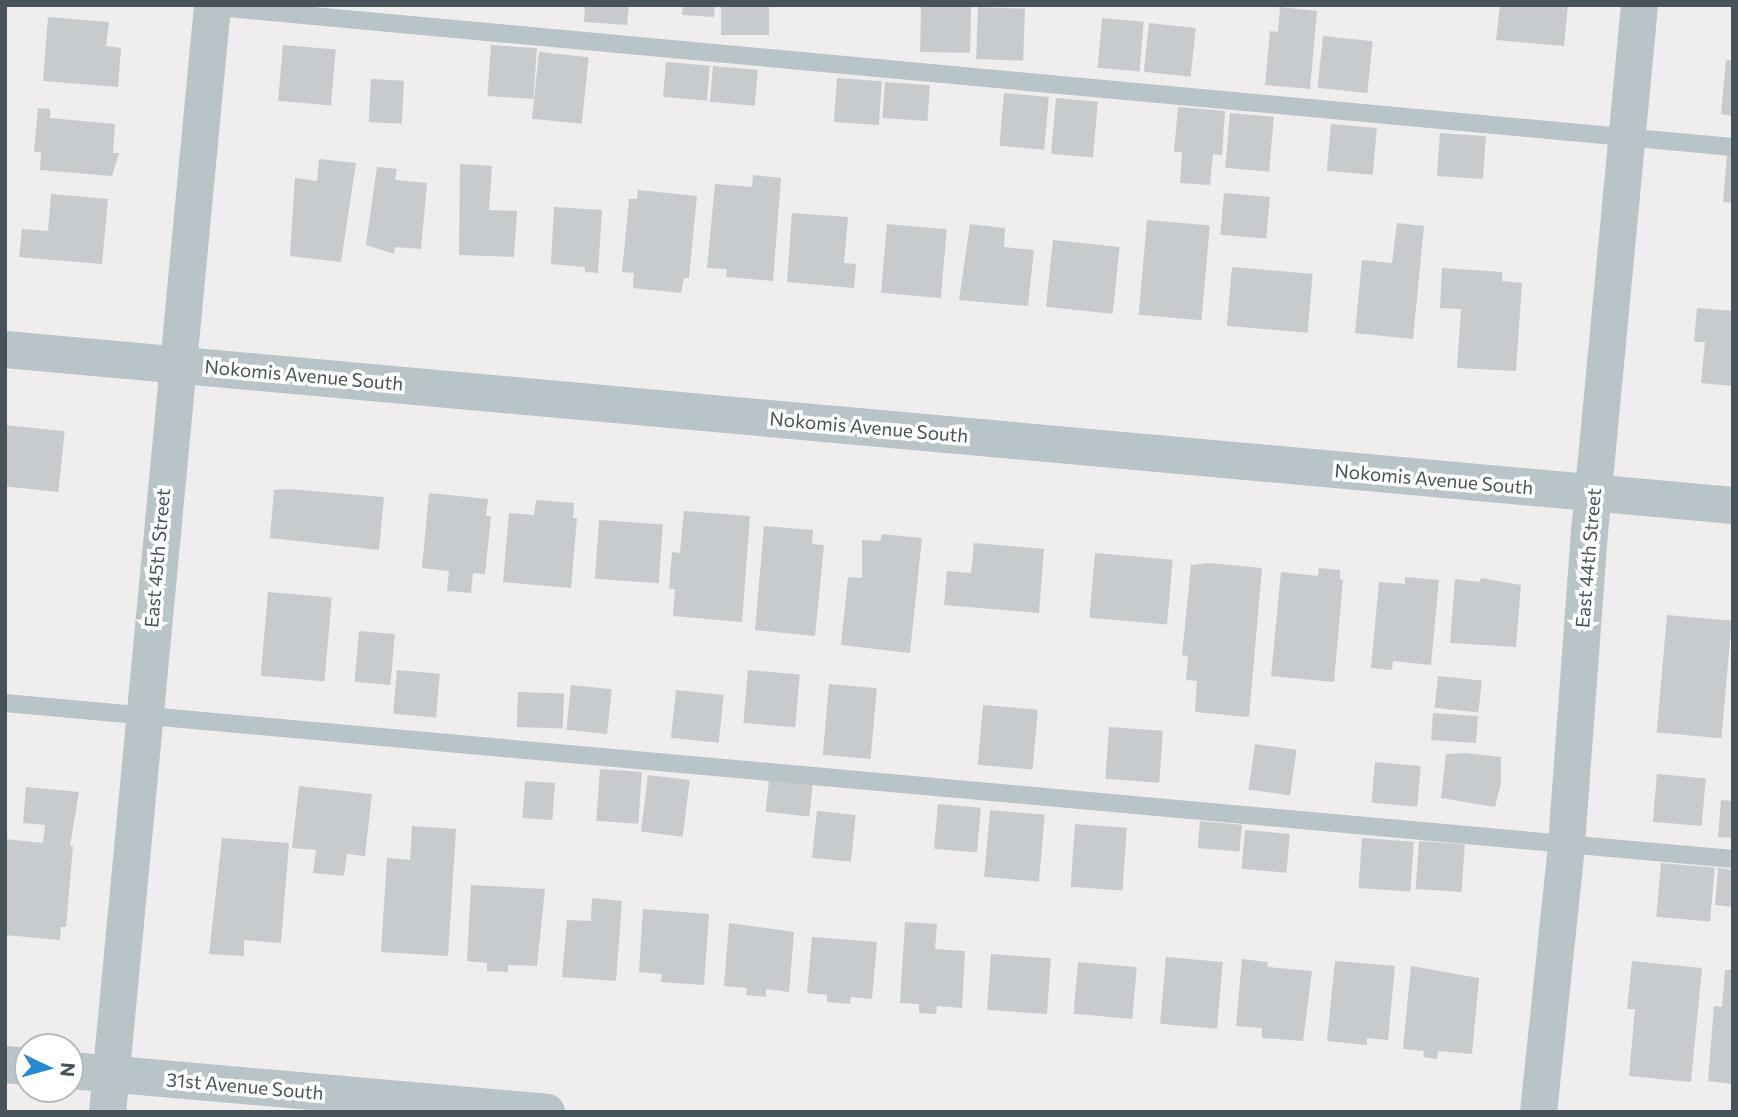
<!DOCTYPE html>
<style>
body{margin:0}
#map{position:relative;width:1738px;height:1117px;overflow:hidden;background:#efeded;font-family:Commissioner,sans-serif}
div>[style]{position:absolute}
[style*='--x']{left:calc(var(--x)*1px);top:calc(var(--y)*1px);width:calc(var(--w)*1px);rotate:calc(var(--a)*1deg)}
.building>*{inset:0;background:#c7cbce;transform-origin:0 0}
.service>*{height:18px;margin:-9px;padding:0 9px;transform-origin:9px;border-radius:9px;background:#b9c4c9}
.minor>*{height:37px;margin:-18.5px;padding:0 18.5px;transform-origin:18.5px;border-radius:18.5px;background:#b9c4c9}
span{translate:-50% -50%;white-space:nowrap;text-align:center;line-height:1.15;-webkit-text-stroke:7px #fff;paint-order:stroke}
.street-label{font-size:19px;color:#475359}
.frame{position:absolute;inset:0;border:7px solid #475359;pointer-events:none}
.north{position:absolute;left:14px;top:1033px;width:70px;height:70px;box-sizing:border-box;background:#fff;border:2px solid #b5babd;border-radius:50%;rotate:95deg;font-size:19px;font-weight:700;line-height:28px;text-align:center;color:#475359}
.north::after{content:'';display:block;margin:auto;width:24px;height:32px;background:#258ad1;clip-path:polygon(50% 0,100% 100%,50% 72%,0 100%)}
</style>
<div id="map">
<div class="building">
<i style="clip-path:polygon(585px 5px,629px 5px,627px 25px,584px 22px)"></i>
<i style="clip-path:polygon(683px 5px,715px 5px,714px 17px,682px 15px)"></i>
<i style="left:721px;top:5px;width:48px;height:30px"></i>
<i style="left:921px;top:5px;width:50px;height:47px;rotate:1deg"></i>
<i style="clip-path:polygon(1500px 5px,1568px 5px,1564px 46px,1496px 40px)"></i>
<i style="left:978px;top:7px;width:47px;height:52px;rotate:2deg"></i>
<i style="clip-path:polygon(1280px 7px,1317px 11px,1310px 89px,1265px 85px,1270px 31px,1278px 32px)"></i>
<i style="clip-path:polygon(48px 17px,109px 22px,106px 46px,121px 48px,118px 87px,43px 81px)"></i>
<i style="left:1102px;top:18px;width:42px;height:50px;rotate:5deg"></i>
<i style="left:1149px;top:23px;width:47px;height:49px;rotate:6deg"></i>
<i style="left:1323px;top:36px;width:50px;height:52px;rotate:6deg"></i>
<i style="left:283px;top:45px;width:53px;height:56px;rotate:5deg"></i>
<i style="left:491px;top:45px;width:46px;height:51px;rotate:4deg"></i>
<i style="left:539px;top:52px;width:50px;height:67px;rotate:6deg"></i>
<i style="clip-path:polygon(1726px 60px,1733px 61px,1733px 116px,1721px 114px)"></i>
<i style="left:666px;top:62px;width:44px;height:35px;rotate:5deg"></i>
<i style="left:713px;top:66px;width:45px;height:36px;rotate:5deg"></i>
<i style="left:837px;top:78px;width:45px;height:44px;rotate:4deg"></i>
<i style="left:371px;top:79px;width:33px;height:43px;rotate:3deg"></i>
<i style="left:885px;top:82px;width:45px;height:36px;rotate:4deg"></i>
<i style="left:1004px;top:93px;width:45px;height:53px;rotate:5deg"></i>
<i style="left:1056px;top:98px;width:42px;height:56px;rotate:5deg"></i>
<i style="clip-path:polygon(1178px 107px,1225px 111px,1222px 155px,1213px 154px,1210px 185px,1180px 183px,1182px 152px,1174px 152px)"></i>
<i style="clip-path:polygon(38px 108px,50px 109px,50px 118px,115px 124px,113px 153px,119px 153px,112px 176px,40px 170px,41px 152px,34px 152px)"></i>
<i style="left:1230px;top:113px;width:44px;height:55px;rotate:5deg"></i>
<i style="left:1331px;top:124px;width:46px;height:47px;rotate:5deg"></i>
<i style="left:1440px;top:133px;width:46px;height:43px;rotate:4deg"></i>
<i style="clip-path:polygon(1727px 155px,1733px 156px,1733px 203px,1723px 202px)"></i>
<i style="clip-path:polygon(319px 159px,356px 163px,341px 262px,290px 256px,295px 178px,317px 181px)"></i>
<i style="clip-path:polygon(460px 164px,492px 166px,489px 210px,517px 211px,514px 257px,459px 255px)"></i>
<i style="clip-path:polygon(377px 167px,397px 169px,395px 180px,427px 183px,421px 249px,395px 247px,394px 254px,366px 245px)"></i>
<i style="clip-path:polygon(753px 175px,781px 178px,773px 281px,726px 277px,727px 269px,707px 268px,715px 184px,752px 187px)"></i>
<i style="clip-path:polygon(638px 190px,697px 196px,689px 278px,684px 278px,681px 293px,633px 288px,634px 273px,622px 272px,629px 199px,637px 199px)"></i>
<i style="left:1224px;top:193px;width:46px;height:42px;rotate:5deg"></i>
<i style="clip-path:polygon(51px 194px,108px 199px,102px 264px,19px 257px,22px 229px,48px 231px)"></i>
<i style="clip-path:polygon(554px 207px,602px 210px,598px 273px,585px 272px,585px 267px,551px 264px)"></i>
<i style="clip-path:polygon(792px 213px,848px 217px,844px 263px,856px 264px,854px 288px,787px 282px)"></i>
<i style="left:1147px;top:220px;width:63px;height:95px;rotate:5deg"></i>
<i style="clip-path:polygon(1397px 223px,1424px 226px,1413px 339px,1355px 333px,1362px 260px,1392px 263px)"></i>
<i style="left:887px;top:224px;width:60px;height:69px;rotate:5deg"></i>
<i style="clip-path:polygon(970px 224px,1005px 228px,1004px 247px,1034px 250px,1028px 306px,959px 300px)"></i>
<i style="left:1053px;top:240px;width:67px;height:67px;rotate:6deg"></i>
<i style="left:1232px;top:267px;width:81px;height:59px;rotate:5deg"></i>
<i style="clip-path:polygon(1442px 268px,1502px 272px,1502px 281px,1522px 283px,1516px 371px,1457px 368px,1461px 309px,1440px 308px)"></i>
<i style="clip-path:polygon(1697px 308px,1733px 311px,1733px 386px,1701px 383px,1705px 342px,1694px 342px)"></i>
<i style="left:5px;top:425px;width:60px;height:61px;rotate:6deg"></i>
<i style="clip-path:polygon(288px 489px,384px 497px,379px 550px,270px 538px,274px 490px)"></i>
<i style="clip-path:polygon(429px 493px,488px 499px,486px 516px,491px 516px,485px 574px,473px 573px,471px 593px,447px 591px,449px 571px,422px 568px)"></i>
<i style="clip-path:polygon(536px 500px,574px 503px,573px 518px,577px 518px,571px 588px,503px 582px,509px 513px,534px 515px)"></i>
<i style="clip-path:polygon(684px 511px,750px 516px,742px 622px,673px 616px,675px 589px,669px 589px,672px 552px,680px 553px)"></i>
<i style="left:599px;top:520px;width:64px;height:59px;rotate:4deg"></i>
<i style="clip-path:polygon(764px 526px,813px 530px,812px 544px,824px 545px,815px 636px,755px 630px)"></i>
<i style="clip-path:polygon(882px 534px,922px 538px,910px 653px,841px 645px,848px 577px,862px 578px,862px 540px,880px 541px)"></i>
<i style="clip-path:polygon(974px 543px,1044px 549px,1039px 613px,944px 605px,947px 571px,971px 573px)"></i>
<i style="left:1095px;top:553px;width:78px;height:65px;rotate:5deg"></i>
<i style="clip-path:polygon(1209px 563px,1262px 568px,1249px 717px,1195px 712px,1197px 681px,1186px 680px,1188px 656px,1182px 655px,1191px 565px)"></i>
<i style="clip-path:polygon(1319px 568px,1340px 570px,1340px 579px,1343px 580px,1334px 682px,1271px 676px,1281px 572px,1318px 576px)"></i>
<i style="clip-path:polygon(1405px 577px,1439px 580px,1431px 665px,1393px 661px,1392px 670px,1371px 668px,1379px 582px,1405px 584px)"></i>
<i style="clip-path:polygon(1481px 578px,1521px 585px,1516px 647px,1450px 643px,1455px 579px,1480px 582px)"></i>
<i style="left:268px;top:592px;width:64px;height:84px;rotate:5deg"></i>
<i style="left:1667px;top:615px;width:65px;height:118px;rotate:5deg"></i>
<i style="left:359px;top:631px;width:36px;height:51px;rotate:5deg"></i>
<i style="left:397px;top:670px;width:43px;height:44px;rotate:5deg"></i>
<i style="left:748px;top:670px;width:52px;height:53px;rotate:5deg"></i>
<i style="left:1438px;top:676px;width:44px;height:32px;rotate:6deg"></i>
<i style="left:829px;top:684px;width:48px;height:71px;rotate:5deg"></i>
<i style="left:571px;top:685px;width:41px;height:45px;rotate:6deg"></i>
<i style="left:676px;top:690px;width:48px;height:48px;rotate:6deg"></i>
<i style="left:518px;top:692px;width:46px;height:35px;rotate:2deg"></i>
<i style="left:983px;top:705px;width:55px;height:60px;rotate:5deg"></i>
<i style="left:1433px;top:713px;width:45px;height:27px;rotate:4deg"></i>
<i style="left:1109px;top:727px;width:54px;height:52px;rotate:4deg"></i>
<i style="left:1255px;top:744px;width:42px;height:46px;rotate:8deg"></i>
<i style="clip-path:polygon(1465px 753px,1501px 757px,1501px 783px,1495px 807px,1441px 798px,1446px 754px)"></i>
<i style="left:1375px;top:762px;width:46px;height:41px;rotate:5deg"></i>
<i style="left:600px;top:769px;width:42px;height:52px;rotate:4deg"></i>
<i style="left:1657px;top:774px;width:49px;height:48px;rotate:5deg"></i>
<i style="left:648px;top:775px;width:42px;height:57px;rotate:7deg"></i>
<i style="left:769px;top:780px;width:44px;height:32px;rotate:6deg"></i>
<i style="left:525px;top:781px;width:30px;height:37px;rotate:4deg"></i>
<i style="clip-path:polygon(299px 786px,372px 794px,365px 856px,347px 854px,344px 876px,313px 873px,316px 850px,292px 848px)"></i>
<i style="clip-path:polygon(26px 787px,79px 792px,70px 846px,73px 846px,66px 927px,61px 927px,60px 940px,5px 935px,5px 839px,43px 843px,45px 825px,23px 823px)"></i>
<i style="clip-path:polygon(1721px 800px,1733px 801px,1733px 838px,1718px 837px)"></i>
<i style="left:938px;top:804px;width:43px;height:45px;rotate:5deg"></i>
<i style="left:990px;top:810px;width:55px;height:67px;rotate:5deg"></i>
<i style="left:817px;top:811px;width:39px;height:47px;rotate:6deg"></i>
<i style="left:1200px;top:821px;width:42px;height:27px;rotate:5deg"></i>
<i style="left:1075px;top:824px;width:52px;height:63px;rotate:4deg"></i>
<i style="clip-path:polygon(412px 826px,456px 829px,448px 956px,381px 952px,387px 858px,410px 860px)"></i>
<i style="left:1245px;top:830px;width:45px;height:39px;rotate:5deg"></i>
<i style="clip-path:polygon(222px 838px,289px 843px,281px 943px,244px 940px,244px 956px,209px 954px)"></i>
<i style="left:1362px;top:838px;width:52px;height:50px;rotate:4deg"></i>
<i style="left:1419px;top:841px;width:46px;height:48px;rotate:4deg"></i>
<i style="left:1661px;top:863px;width:54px;height:54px;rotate:5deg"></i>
<i style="clip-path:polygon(1718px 868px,1733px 870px,1733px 907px,1715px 905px)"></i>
<i style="clip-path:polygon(471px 885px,545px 889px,537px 966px,508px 965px,508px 972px,487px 971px,487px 963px,467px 961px)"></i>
<i style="clip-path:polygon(592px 898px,622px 901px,616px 981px,562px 977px,567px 920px,591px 921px)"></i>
<i style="clip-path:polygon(643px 909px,709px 914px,704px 985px,661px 982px,662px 974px,639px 972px)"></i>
<i style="clip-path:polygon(905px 922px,937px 924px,935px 949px,965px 951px,962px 1008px,937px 1006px,936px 1014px,919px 1013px,919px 1004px,900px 1003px)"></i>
<i style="clip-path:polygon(729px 923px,794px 932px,789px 992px,766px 989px,766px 997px,746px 995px,747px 988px,724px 986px)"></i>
<i style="clip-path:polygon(812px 937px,877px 942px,872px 999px,851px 997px,850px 1004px,827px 1002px,827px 995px,807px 993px)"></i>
<i style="left:991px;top:954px;width:60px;height:56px;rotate:4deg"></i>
<i style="left:1166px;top:957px;width:57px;height:67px;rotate:5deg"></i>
<i style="clip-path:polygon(1242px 959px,1268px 962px,1267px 967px,1312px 971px,1303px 1041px,1262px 1038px,1262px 1028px,1236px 1026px)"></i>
<i style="clip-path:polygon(1335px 961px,1395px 966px,1388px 1040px,1367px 1038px,1367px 1045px,1327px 1041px)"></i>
<i style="clip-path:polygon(1632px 961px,1702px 968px,1691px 1082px,1629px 1076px,1635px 1009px,1627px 1009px)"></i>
<i style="left:1078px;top:962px;width:59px;height:52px;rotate:5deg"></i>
<i style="clip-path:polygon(1411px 966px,1479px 978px,1472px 1054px,1438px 1051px,1437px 1059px,1423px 1057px,1424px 1051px,1403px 1049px)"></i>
<i style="clip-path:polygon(1725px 970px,1733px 970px,1733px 1084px,1708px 1081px,1714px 1006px,1722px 1007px)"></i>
</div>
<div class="service">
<i style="--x:206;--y:6;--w:1533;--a:5.28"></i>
<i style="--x:5;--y:703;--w:1735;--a:5.16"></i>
</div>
<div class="minor">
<i style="--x:5;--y:349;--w:1735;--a:5.16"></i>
<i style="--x:5;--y:1064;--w:23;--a:5"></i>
<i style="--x:70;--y:1070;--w:478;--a:5"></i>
<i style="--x:107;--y:1112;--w:1112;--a:-84.58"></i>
<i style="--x:1538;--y:1112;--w:269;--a:-84"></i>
<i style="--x:1566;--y:844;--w:313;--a:-85.8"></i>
<i style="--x:1589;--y:532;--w:529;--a:-84.58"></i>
</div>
<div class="street-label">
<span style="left:304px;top:375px;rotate:5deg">Nokomis Avenue South</span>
<span style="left:869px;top:427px;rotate:5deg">Nokomis Avenue South</span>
<span style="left:1434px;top:479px;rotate:5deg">Nokomis Avenue South</span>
<span style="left:157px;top:558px;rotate:-85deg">East 45th Street</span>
<span style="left:1588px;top:558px;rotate:-85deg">East 44th Street</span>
<span style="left:245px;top:1086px;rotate:5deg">31st Avenue South</span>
</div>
<div class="frame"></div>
<div class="north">N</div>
</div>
